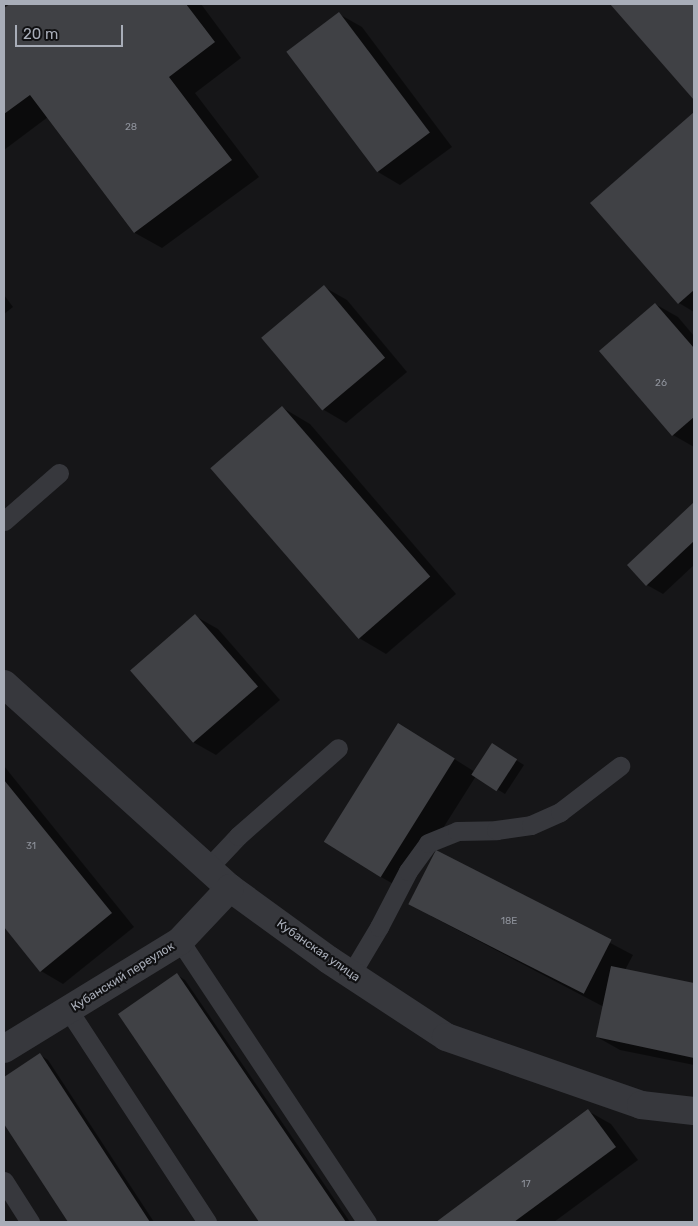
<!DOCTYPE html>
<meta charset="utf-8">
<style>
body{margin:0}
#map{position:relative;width:698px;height:1226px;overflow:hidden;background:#161618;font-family:Rubik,sans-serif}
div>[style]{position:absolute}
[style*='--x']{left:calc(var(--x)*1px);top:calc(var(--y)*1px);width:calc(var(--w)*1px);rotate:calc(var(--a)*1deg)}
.shadow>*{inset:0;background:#0007}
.building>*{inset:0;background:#404145;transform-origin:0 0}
.lane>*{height:19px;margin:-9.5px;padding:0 9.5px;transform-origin:9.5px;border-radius:9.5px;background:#37383d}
.street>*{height:28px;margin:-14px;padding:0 14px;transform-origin:14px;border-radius:14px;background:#37383d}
span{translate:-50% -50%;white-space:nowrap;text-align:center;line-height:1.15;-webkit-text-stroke:4.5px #111113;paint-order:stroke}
.number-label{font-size:10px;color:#8e929b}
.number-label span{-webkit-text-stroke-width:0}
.street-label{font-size:12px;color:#a8adb8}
.frame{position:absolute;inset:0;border:5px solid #a8adb8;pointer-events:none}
.scale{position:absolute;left:15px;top:25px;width:108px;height:22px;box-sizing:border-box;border:2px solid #a8adb8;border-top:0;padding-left:6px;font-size:15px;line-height:18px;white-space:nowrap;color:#a8adb8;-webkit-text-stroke:4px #111113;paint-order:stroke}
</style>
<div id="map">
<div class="shadow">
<i style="clip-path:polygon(12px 4px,201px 4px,241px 58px,195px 93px,259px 177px,162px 248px,135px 233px,48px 117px,4px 150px,4px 10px)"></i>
<i style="clip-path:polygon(612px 4px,694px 4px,694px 99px)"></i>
<i style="clip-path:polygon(339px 14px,362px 27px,452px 147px,400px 185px,378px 172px)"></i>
<i style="clip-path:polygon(694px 114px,694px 312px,679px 303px,591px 203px)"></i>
<i style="clip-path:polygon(324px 287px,347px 300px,407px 372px,346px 423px,324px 410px)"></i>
<i style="clip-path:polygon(4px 295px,13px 307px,4px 314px)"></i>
<i style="clip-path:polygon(655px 304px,678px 317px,694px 336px,694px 447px,673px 435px)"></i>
<i style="clip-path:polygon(283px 408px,310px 424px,456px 594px,386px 654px,359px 638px)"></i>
<i style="clip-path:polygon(694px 504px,694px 565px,663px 594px,647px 585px,629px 565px)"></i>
<i style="clip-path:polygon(195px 616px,218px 629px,280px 700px,216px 755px,193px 742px)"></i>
<i style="clip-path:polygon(421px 738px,475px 772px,500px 750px,524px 765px,505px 794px,476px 776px,404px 890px,381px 877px)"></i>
<i style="clip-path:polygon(4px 766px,134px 927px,63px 984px,41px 971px,4px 925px)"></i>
<i style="clip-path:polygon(436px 851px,633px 955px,625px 970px,694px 984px,694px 1065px,620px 1050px,597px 1037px,604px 1007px,431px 916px)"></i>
<i style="clip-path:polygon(177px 975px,185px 980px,350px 1222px,261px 1222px,120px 1014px)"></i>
<i style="clip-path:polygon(40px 1055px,48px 1060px,154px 1222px,69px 1222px,4px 1122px,4px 1079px)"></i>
<i style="clip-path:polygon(588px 1111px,611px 1124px,638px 1160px,554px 1222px,438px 1222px)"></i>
</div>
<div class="building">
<i style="clip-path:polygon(10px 4px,186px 4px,215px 42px,169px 77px,232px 160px,134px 233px,30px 95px,4px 114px,4px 8px)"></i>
<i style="clip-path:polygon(610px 4px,694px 4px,694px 100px)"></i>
<i style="left:339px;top:12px;width:151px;height:66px;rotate:53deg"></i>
<i style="clip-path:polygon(694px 112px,694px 290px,678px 304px,590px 203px)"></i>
<i style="left:324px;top:285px;width:95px;height:82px;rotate:50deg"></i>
<i style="clip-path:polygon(655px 303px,694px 348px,694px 417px,672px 436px,599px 351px)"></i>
<i style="left:282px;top:406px;width:226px;height:95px;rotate:49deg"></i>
<i style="clip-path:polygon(694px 502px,694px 541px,646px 586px,627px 565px)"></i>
<i style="left:195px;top:614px;width:96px;height:86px;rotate:49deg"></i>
<i style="left:398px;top:723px;width:67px;height:140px;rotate:32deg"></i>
<i style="left:492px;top:743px;width:30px;height:38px;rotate:33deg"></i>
<i style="clip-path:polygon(4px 780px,112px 913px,40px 972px,4px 927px)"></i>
<i style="left:436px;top:850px;width:197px;height:61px;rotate:27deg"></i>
<i style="clip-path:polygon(611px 966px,694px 983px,694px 1058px,596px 1037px)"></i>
<i style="clip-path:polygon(177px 973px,346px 1222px,259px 1222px,118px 1014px)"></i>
<i style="clip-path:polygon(40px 1053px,150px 1222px,68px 1222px,4px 1124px,4px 1077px)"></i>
<i style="clip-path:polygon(588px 1109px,616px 1147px,514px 1222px,436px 1222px)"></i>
</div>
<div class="lane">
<i style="--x:4;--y:521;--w:73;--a:-41.1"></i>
<i style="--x:208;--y:868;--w:44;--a:-46.8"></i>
<i style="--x:238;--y:836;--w:133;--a:-41.3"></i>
<i style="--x:180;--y:941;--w:338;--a:56.4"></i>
<i style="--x:351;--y:974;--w:55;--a:-59.2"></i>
<i style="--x:379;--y:927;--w:63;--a:-62.6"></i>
<i style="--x:408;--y:871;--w:34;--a:-54"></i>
<i style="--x:428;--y:843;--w:31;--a:-22"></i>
<i style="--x:457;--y:831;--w:39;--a:-1"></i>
<i style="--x:496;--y:830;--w:35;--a:-8"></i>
<i style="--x:531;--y:825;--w:32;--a:-24"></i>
<i style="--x:560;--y:812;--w:76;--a:-37.5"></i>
<i style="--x:69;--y:1011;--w:252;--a:56.8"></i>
<i style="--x:4;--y:1181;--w:49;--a:57.6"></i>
</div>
<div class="street">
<i style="--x:4;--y:684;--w:304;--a:42.1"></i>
<i style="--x:230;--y:888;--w:122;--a:36"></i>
<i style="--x:329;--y:960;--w:140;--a:33.3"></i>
<i style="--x:446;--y:1037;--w:207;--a:19.2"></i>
<i style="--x:641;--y:1105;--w:53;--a:6.5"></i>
<i style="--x:4;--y:1049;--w:206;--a:-31.5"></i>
<i style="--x:180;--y:941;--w:73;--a:-46.7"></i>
</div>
<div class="number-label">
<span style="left:131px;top:128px">28</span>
<span style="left:661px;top:384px">26</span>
<span style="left:31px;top:847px">31</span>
<span style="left:509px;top:922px">18Е</span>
<span style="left:526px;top:1185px">17</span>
</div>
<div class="street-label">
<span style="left:318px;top:951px;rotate:35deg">Кубанская улица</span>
<span style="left:123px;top:977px;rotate:-32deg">Кубанский переулок</span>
</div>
<div class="frame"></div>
<div class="scale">20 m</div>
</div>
